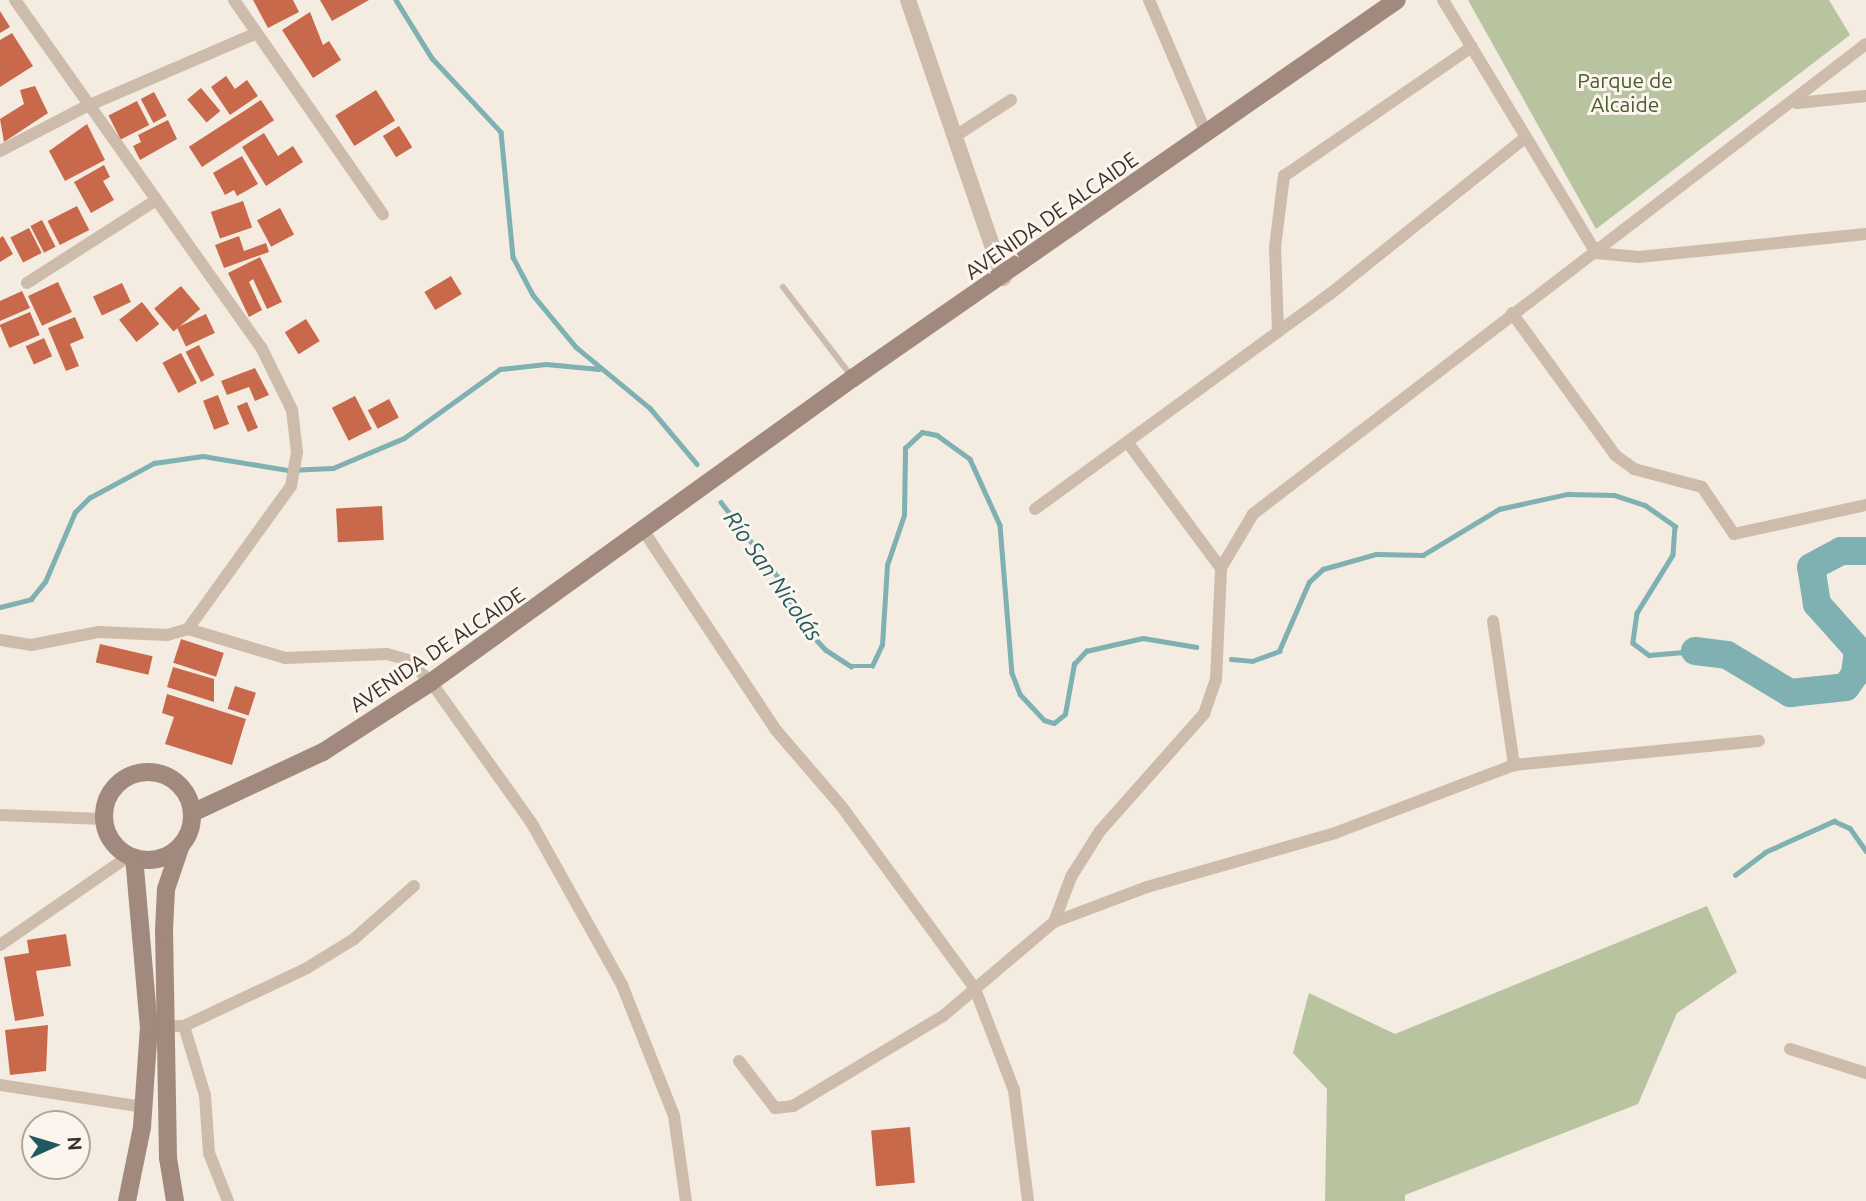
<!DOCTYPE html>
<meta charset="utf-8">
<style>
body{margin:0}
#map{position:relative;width:1866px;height:1201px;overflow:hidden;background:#f4ebe1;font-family:Ubuntu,sans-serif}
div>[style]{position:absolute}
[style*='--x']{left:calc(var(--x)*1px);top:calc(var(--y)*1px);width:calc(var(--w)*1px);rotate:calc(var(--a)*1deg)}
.green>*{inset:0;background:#b8c4a0}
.stream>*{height:4.5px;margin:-2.25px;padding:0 2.25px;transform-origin:2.25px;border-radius:2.25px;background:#7fb0b2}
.river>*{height:28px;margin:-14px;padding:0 14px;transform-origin:14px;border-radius:14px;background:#7fb0b2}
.building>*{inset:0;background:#c8694b;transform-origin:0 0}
.service>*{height:6px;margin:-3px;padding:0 3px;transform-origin:3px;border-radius:3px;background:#cdbbac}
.minor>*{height:12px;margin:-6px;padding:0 6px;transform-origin:6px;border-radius:6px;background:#cdbbac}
.tertiary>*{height:16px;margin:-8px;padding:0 8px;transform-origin:8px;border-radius:8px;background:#cdbbac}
.secondary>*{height:18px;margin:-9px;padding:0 9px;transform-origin:9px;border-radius:9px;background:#a18a7d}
.secondary>.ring{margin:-9px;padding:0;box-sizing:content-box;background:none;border:18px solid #a18a7d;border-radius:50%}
span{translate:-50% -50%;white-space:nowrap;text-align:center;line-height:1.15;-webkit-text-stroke:6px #fbf5ee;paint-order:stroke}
.park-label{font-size:21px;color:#4a5a2e}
.street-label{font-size:21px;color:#3b302b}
.water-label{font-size:23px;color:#1f5a5e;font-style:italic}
.north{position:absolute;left:21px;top:1110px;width:70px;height:70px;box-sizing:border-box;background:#fbf5ee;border:2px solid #aea6a0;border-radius:50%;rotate:86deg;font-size:19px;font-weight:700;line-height:28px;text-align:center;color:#3b302b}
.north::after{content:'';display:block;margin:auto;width:24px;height:32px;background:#1f5a5e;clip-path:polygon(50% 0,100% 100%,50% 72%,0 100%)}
</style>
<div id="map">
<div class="green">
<i style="clip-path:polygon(1468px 0,1829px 0,1850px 35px,1596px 229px)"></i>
<i style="clip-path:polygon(1707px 906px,1737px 972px,1677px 1013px,1638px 1104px,1405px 1195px,1405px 1201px,1325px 1201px,1327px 1089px,1293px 1053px,1309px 993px,1395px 1034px)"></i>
</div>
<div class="stream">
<i style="--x:396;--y:0;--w:68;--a:58.2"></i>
<i style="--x:432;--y:58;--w:101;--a:47"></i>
<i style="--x:501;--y:132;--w:126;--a:84.5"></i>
<i style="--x:513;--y:257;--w:43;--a:62.2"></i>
<i style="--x:533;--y:295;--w:67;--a:50.4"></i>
<i style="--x:576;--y:347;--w:96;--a:39.5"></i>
<i style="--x:650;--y:408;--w:73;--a:50"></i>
<i style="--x:721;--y:502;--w:94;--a:52.8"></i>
<i style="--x:778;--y:577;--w:46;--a:65.7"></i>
<i style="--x:797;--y:619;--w:42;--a:46.9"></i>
<i style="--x:826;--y:650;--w:30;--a:33"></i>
<i style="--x:851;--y:666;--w:21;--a:0"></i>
<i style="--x:872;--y:666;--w:23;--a:-65"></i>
<i style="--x:882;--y:645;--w:80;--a:-86.4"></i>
<i style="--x:887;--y:565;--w:53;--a:-71.2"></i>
<i style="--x:904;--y:515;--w:67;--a:-89.1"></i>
<i style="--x:905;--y:448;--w:23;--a:-43"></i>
<i style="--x:922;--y:432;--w:15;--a:11"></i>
<i style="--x:937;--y:435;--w:41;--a:36"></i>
<i style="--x:970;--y:459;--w:72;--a:65.6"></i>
<i style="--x:1000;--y:525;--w:148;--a:85.4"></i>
<i style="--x:1012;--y:673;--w:22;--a:69"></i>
<i style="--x:1020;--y:694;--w:35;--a:47"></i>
<i style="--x:1044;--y:720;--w:10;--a:17"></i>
<i style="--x:1054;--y:723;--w:14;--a:-39"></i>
<i style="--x:1065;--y:714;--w:51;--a:-79.8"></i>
<i style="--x:1074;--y:664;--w:18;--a:-47"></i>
<i style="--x:1086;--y:651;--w:58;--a:-12.8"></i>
<i style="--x:1143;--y:638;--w:54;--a:9.6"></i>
<i style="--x:0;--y:607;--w:32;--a:-14"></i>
<i style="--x:31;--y:599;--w:22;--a:-51"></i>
<i style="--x:45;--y:582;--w:76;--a:-66.8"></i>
<i style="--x:75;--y:512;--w:20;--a:-45"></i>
<i style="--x:89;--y:498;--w:74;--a:-28.3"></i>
<i style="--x:154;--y:463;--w:49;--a:-8.1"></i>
<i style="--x:203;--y:456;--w:86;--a:9.4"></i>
<i style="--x:288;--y:470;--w:45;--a:-2.5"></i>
<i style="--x:333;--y:468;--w:77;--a:-22.9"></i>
<i style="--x:404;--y:438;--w:118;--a:-35.7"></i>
<i style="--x:500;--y:369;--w:46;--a:-6.2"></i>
<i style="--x:546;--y:364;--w:53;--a:5.4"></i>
<i style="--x:1231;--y:659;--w:21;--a:5"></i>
<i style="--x:1252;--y:661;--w:29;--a:-20"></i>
<i style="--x:1279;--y:651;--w:75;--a:-66.5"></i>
<i style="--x:1309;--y:582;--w:19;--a:-43"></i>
<i style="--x:1323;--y:569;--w:55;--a:-15.8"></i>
<i style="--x:1376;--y:554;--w:47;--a:1.2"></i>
<i style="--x:1423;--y:555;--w:89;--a:-31.2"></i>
<i style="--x:1499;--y:509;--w:70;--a:-12.4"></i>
<i style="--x:1567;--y:494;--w:47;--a:1.2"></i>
<i style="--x:1614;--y:495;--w:33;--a:18"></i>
<i style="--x:1645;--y:505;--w:37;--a:35"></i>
<i style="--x:1675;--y:526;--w:29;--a:94"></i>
<i style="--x:1673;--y:555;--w:68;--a:121.8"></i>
<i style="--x:1637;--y:613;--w:30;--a:98"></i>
<i style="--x:1633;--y:643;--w:20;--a:37"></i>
<i style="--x:1649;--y:655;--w:46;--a:-5"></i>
<i style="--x:1735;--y:875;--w:38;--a:-37"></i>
<i style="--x:1765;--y:852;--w:76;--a:-24.2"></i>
<i style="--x:1834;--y:821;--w:17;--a:24"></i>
<i style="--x:1850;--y:828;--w:28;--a:55"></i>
</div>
<div class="river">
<i style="--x:1695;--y:651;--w:32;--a:7"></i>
<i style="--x:1727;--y:655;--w:74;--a:31.1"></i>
<i style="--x:1790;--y:693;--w:56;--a:-6.1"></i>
<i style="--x:1846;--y:687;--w:16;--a:-55"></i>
<i style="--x:1855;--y:674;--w:24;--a:-83"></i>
<i style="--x:1858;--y:650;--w:62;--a:-131.7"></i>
<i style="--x:1817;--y:604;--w:37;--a:-99"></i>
<i style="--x:1811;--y:567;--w:34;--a:-28"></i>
<i style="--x:1841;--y:551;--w:25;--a:0"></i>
</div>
<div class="building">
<i style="clip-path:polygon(253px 0,293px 0,299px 12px,268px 28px)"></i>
<i style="clip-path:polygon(320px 0,369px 0,332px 21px)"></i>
<i style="clip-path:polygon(0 11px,10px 27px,0 33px)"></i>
<i style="clip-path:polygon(310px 12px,323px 45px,329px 41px,341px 60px,313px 78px,282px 30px)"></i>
<i style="clip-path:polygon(12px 33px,33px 66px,0 87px,0 40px)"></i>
<i style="clip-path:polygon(226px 76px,235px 89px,247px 80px,258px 96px,230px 115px,211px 87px)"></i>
<i style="clip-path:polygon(35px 86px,48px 113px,4px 142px,0 119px,24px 104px,20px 90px)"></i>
<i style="left:201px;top:88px;width:30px;height:18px;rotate:50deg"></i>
<i style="left:376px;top:90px;width:36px;height:48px;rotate:58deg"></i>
<i style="left:154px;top:92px;width:27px;height:15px;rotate:62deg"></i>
<i style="left:261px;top:100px;width:24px;height:86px;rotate:57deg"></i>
<i style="left:137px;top:101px;width:27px;height:32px;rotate:63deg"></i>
<i style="clip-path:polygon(168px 120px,177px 139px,140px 160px,133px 146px,141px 142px,138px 135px)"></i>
<i style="clip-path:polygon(87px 124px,105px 160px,65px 181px,49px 151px)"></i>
<i style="left:399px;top:126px;width:25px;height:19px;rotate:58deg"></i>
<i style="clip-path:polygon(264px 133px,278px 156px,293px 146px,303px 162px,266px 186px,242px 147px)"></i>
<i style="clip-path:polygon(242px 156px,258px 184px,237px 196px,234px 190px,225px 195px,213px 173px)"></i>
<i style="clip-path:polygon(104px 165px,110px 177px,103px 181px,114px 200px,91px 213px,74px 182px)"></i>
<i style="left:243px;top:201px;width:28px;height:34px;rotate:71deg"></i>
<i style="left:77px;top:206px;width:27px;height:33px;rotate:63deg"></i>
<i style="left:280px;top:208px;width:30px;height:26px;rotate:62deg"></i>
<i style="left:42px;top:220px;width:30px;height:13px;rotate:63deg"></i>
<i style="left:29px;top:228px;width:28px;height:21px;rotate:63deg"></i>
<i style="clip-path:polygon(3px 236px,13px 254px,0 262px,0 238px)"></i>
<i style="clip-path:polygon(239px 236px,244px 251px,266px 243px,269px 252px,224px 268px,215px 245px)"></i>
<i style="clip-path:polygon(260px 257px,282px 302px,267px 309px,253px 279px,249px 282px,262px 310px,249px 317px,228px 273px)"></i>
<i style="left:451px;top:276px;width:21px;height:31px;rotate:59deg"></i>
<i style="left:58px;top:282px;width:33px;height:33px;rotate:65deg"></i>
<i style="left:122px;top:283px;width:21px;height:32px;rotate:65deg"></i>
<i style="left:181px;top:286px;width:30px;height:35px;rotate:50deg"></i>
<i style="clip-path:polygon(22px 291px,30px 308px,0 321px,0 301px)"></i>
<i style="left:142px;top:302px;width:28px;height:29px;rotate:52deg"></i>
<i style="left:30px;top:312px;width:25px;height:33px;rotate:67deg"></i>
<i style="left:206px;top:314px;width:21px;height:32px;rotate:65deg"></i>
<i style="clip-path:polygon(75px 317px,84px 338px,70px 344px,79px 366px,66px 371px,48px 328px)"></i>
<i style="left:306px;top:319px;width:26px;height:25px;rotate:58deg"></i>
<i style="left:44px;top:338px;width:20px;height:20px;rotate:66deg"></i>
<i style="left:199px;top:345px;width:34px;height:15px;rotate:63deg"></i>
<i style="left:181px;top:353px;width:34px;height:21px;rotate:62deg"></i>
<i style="clip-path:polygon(255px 368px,269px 395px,255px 401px,249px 387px,227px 395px,221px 381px)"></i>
<i style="left:218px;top:395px;width:31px;height:16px;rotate:69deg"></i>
<i style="left:355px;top:396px;width:37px;height:26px;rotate:63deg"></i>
<i style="left:389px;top:399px;width:21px;height:24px;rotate:62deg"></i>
<i style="left:247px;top:402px;width:28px;height:11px;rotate:67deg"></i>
<i style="left:382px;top:506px;width:34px;height:46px;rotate:87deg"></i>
<i style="left:181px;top:639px;width:45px;height:25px;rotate:18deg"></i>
<i style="left:100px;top:644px;width:54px;height:19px;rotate:13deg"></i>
<i style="clip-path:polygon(173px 667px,214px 679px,214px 702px,167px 687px)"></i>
<i style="left:235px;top:686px;width:22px;height:24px;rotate:18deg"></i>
<i style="clip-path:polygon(167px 694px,246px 719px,232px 765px,165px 744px,174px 717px,162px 713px)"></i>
<i style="clip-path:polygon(66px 934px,71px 966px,36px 971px,44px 1016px,15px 1021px,4px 957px,29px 953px,27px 940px)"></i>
<i style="clip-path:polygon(48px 1025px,46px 1071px,10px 1075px,5px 1030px)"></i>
<i style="left:910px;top:1127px;width:56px;height:39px;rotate:85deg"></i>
</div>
<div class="service">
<i style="--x:783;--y:287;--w:113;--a:52.5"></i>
</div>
<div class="minor">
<i style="--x:15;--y:0;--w:428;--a:54.7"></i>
<i style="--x:262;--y:349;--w:68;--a:63.8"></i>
<i style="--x:292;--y:410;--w:42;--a:83.2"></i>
<i style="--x:297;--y:452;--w:35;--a:100"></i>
<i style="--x:291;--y:486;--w:176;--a:125.8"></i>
<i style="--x:188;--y:629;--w:101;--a:16.6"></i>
<i style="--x:285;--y:658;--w:102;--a:-2.2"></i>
<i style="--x:387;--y:654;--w:22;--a:16"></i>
<i style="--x:408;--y:660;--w:32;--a:44"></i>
<i style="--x:431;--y:682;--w:172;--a:54.5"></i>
<i style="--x:531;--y:822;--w:187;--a:60.8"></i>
<i style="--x:622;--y:985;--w:141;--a:68.3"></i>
<i style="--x:674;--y:1116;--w:86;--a:82"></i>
<i style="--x:234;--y:0;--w:261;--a:55.2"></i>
<i style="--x:1149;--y:0;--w:145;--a:66.8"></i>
<i style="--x:1443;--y:0;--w:296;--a:58.8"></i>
<i style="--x:1596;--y:253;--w:43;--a:5.3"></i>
<i style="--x:1639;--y:257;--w:228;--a:-5.8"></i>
<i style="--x:1797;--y:103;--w:69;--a:-5.8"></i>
<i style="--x:954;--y:137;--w:68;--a:-33"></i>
<i style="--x:0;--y:151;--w:96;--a:-27.4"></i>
<i style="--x:85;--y:107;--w:187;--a:-23.3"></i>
<i style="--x:27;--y:283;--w:150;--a:-32.7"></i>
<i style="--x:1512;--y:313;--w:175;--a:54"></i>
<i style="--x:1615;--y:455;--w:24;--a:36"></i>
<i style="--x:1634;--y:469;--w:70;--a:14.8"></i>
<i style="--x:1702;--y:487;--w:57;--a:55.8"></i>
<i style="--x:1734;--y:534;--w:135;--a:-12.4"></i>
<i style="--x:1278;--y:332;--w:85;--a:-92"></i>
<i style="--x:1275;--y:247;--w:72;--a:-82.8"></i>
<i style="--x:1284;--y:176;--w:228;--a:-34.5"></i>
<i style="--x:1128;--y:443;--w:156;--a:53.4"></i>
<i style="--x:1035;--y:509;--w:365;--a:-36.1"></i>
<i style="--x:1330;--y:294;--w:251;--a:-38.7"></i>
<i style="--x:645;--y:533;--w:235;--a:56.4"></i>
<i style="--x:775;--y:729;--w:103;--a:49.3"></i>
<i style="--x:842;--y:807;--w:225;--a:53.8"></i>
<i style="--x:975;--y:989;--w:108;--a:68.9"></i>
<i style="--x:1014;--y:1090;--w:112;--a:82.8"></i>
<i style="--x:1493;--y:621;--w:146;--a:81.7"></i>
<i style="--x:0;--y:640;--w:31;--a:9"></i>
<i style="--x:31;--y:645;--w:68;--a:-11"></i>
<i style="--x:98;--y:632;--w:69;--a:2.5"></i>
<i style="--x:167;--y:635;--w:22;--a:-16"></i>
<i style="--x:0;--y:815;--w:104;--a:2.2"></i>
<i style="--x:1054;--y:922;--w:99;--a:-20.6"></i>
<i style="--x:1147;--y:887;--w:196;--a:-16"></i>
<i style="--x:1335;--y:833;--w:191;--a:-20.8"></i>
<i style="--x:1514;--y:765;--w:246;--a:-5.6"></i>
<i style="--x:0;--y:945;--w:157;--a:-34.6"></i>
<i style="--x:177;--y:1026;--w:7;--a:0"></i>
<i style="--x:184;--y:1026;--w:72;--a:73.1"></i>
<i style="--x:205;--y:1095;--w:58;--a:86.1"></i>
<i style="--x:209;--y:1153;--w:52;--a:68.4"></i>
<i style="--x:184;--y:1026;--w:136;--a:-25.2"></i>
<i style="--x:307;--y:968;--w:55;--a:-31.7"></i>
<i style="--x:354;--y:939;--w:80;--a:-41.5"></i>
<i style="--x:1790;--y:1049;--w:80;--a:17.5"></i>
<i style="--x:739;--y:1061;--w:59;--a:52.5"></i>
<i style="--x:775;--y:1108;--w:18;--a:-6"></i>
<i style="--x:793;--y:1106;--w:175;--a:-31"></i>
<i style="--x:943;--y:1016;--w:145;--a:-40.3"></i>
<i style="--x:1054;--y:922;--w:48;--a:-69.3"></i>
<i style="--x:1071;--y:877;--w:54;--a:-57.8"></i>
<i style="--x:1100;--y:831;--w:157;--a:-48.4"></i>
<i style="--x:1204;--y:714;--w:36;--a:-71"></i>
<i style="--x:1216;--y:680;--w:112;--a:-87.4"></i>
<i style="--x:1221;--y:568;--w:63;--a:-59.3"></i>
<i style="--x:1253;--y:514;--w:772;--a:-37.48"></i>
<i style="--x:0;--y:1085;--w:146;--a:8.7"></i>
</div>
<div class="tertiary">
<i style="--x:908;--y:0;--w:294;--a:71.1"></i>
</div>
<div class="secondary">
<i class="ring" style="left:104px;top:772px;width:70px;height:70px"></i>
<i style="--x:192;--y:813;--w:145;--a:-25"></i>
<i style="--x:323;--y:752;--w:129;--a:-32.9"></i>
<i style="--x:431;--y:682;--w:520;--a:-35.77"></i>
<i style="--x:853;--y:378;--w:662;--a:-34.79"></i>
<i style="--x:127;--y:1201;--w:76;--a:-78.5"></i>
<i style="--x:142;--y:1127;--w:99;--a:-86"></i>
<i style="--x:149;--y:1028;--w:171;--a:-95"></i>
<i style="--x:175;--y:1201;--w:44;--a:-99.2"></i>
<i style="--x:168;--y:1158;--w:228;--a:-91"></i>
<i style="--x:164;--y:930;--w:41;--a:-87.2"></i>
<i style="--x:166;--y:889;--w:46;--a:-71.2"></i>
</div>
<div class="park-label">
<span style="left:1625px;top:92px">Parque de<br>Alcaide</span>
</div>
<div class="street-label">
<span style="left:1051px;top:215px;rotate:-35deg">AVENIDA DE ALCAIDE</span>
<span style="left:437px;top:649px;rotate:-34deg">AVENIDA DE ALCAIDE</span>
</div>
<div class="water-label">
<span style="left:773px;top:576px;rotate:55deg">Río San Nicolás</span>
</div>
<div class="north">N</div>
</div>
